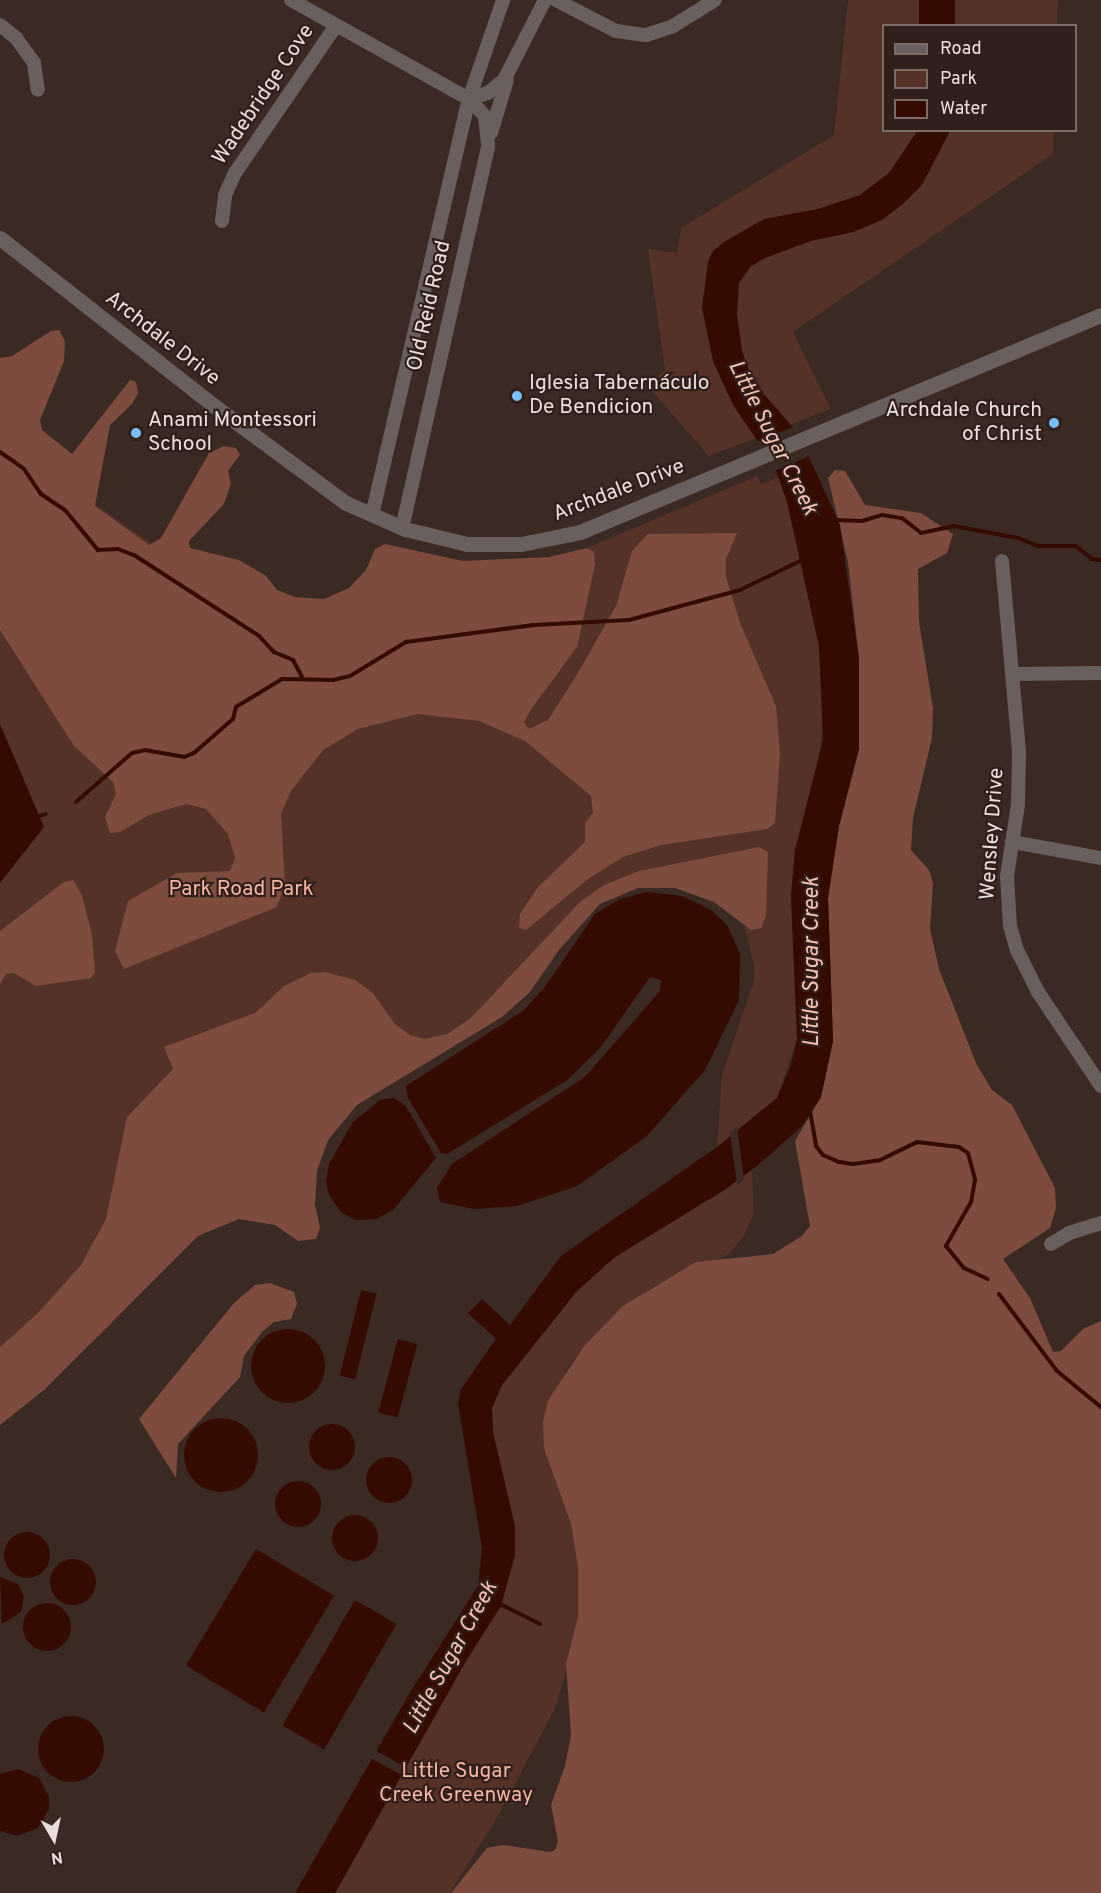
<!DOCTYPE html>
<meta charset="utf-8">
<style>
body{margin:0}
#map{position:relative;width:1101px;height:1893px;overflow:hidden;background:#3b2924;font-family:Overpass,sans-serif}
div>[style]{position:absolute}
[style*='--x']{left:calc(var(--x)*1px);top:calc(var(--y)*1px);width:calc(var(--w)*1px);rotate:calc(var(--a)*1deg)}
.green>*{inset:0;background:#543227}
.forest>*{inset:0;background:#7d4c3e}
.water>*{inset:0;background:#340a01;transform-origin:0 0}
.round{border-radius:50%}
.pier>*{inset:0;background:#3b2924;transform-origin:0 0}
.stream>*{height:4px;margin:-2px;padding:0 2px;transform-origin:2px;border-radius:2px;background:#340a01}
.minor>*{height:14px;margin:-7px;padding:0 7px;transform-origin:7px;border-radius:7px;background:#69605d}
.tertiary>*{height:15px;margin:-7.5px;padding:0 7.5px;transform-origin:7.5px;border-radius:7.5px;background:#69605d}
.dots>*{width:16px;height:16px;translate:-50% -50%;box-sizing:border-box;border:3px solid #301f1a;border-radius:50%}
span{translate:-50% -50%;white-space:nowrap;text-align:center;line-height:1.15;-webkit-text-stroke:4.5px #301f1a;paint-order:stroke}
.street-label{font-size:21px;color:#ebdfdb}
.poi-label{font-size:21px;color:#ebdfdb}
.left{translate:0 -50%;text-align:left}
.right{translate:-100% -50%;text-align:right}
.park-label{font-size:21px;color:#f6b5a2}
.water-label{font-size:22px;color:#f5c3b5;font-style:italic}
.legend{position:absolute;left:882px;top:24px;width:195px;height:108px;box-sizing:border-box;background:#301f1a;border:2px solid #7b6c67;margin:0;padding:8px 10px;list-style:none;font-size:18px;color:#ebdfdb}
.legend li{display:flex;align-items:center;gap:12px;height:30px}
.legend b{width:30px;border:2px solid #7b6c67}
.north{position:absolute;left:24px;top:1809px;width:60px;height:60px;-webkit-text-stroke:4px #301f1a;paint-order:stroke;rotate:171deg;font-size:16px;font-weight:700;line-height:24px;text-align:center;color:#ebdfdb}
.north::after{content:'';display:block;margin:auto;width:21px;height:27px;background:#ebdfdb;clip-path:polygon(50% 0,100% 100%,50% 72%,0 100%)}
</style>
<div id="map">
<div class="green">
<i style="clip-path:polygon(848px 0,1058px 0,1057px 25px,884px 26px,884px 130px,1054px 131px,1053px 154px,793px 332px,831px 409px,709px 456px,647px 385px,665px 370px,648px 249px,677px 253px,681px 228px,834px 135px)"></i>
<i style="clip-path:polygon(0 468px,47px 471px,327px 665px,578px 625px,587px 548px,757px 476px,761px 484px,782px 476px,819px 646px,824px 713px,818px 765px,795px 850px,791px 896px,797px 1039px,777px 1098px,717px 1147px,722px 1075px,754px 981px,754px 965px,738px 903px,704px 888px,614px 884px,486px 1013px,304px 1143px,187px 1236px,111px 1325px,0 1425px)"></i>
<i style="clip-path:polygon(752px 1170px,754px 1213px,743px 1237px,730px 1253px,605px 1326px,584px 1346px,566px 1371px,587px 1555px,579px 1633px,555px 1708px,501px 1811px,450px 1893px,335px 1893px,466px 1661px,501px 1606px,492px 1408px,502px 1385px,577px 1291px,615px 1257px)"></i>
</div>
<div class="forest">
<i style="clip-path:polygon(59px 330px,65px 341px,64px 361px,40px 420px,42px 430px,72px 454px,130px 380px,136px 382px,138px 393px,132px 404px,110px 425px,95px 506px,149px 545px,161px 538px,209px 453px,224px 446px,236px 448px,240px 455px,228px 471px,231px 484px,224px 504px,189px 541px,190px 548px,239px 560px,266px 576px,277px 590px,295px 597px,324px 599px,349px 588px,366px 570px,375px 549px,385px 544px,463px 561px,549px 557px,587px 548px,594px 552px,595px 565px,577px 647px,532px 708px,524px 722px,529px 729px,548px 720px,579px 671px,616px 606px,632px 551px,648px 534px,737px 533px,726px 559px,726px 577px,740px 623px,776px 706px,780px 753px,775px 823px,767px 829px,661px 845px,623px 857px,588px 879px,526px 930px,519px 928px,520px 914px,538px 887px,585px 842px,585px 823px,593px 813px,591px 796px,525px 741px,479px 721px,417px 714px,358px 729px,323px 750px,291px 791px,281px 814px,285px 885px,277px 907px,124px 969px,115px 951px,128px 901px,177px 873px,230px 871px,235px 858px,228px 834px,206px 809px,186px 804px,149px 815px,120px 832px,110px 833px,105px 817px,116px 794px,113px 782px,74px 746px,0 630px,0 358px,12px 356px,51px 331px)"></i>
<i style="clip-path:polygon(835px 470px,845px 471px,865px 505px,921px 513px,953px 534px,947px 553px,918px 569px,919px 622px,933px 708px,932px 738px,913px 818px,911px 850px,929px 870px,933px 883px,930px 929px,939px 969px,976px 1063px,992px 1090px,1012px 1105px,1055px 1188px,1056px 1208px,1050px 1228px,1003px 1259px,1030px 1298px,1053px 1352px,1061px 1351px,1083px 1329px,1101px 1321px,1101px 1893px,451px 1893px,487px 1848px,503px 1845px,550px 1852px,555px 1850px,558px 1841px,551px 1805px,565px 1766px,571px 1735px,566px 1664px,578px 1617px,578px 1566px,571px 1524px,544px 1448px,543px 1422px,548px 1401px,584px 1346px,623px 1306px,696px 1262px,773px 1254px,802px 1236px,810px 1226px,795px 1141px,821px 1097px,833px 1041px,828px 898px,839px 826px,859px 749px,859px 659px,848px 562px,828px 478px)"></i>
<i style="clip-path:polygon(759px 847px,768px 852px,766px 916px,761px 928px,751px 930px,714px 902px,675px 888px,638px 888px,600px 904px,559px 950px,530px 992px,502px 1017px,357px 1105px,328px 1140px,317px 1171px,315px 1205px,320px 1228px,316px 1239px,298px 1241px,275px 1225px,239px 1219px,198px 1236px,44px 1390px,0 1425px,0 1347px,38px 1313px,81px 1265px,106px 1219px,127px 1117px,173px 1069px,164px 1047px,255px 1013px,284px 986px,311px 973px,325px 972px,355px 980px,373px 993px,395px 1024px,410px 1035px,425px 1039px,447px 1034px,470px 1019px,581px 901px,604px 885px,639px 871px)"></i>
<i style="clip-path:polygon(73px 880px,82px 895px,92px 935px,95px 972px,91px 978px,36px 986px,14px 973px,6px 974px,0 984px,0 931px,64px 882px)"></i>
<i style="clip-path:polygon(270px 1283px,294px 1292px,297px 1304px,291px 1319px,274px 1322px,262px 1332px,244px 1356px,240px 1377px,178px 1444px,176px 1478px,139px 1419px,234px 1303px,255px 1285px)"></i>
</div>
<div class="water">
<i style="left:919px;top:0;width:36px;height:25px"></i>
<i style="clip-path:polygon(917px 131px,950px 131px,922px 185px,904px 203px,882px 220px,853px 232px,811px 241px,765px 258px,750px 267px,739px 283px,737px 314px,742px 351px,754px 383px,798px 433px,840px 525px,859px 659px,859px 749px,839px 826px,828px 898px,833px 1041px,821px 1097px,801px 1127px,758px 1165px,726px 1189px,615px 1257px,577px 1291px,502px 1385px,492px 1408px,493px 1432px,515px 1526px,515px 1555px,501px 1606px,466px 1661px,335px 1893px,295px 1893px,411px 1691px,478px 1586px,482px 1548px,458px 1403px,461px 1389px,496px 1339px,468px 1313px,482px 1299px,510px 1325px,561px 1256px,717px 1147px,777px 1098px,791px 1065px,797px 1039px,791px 896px,795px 850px,823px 740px,819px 646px,787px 502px,774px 465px,733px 405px,713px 361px,702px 308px,708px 262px,712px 252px,724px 242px,764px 219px,818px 209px,860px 195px,890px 172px)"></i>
<i style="clip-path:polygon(0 724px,44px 827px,0 883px)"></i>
<i style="clip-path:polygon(647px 892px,682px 896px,711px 910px,727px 925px,740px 954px,739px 1000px,705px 1070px,647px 1136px,577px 1186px,517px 1206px,474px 1209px,440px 1202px,437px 1188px,452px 1164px,585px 1077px,660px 991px,661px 980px,650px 977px,600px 1048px,567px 1080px,447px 1154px,441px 1153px,408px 1098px,406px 1086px,523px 1011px,544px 988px,595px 914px,620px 899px)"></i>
<i style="clip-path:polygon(394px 1098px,405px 1105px,436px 1158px,393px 1210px,376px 1219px,356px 1220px,342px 1213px,329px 1195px,326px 1181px,329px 1164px,353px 1122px,380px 1100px)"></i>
<i style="left:361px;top:1290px;width:16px;height:88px;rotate:14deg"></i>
<i class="round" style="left:251px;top:1329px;width:74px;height:74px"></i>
<i style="left:398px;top:1339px;width:20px;height:76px;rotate:15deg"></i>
<i class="round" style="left:184px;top:1418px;width:74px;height:74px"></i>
<i class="round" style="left:309px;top:1424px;width:46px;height:46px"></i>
<i class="round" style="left:366px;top:1457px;width:46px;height:46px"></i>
<i class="round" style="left:275px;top:1481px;width:46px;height:46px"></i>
<i class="round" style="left:332px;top:1515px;width:46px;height:46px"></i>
<i class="round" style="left:4px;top:1532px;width:46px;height:46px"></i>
<i style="left:256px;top:1549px;width:91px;height:136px;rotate:31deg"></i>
<i class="round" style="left:50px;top:1559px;width:46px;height:46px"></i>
<i style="clip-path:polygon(0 1577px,18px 1584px,24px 1597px,21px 1612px,2px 1624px)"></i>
<i style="left:355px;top:1600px;width:48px;height:145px;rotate:30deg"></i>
<i class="round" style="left:23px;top:1603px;width:48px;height:48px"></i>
<i class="round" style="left:38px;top:1716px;width:66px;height:66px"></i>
<i style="clip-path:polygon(18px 1769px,39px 1778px,49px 1797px,49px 1809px,38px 1828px,17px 1836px,0 1831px,0 1774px)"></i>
</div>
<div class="pier">
<i style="clip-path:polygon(796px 426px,812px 455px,773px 472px,756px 442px)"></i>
<i style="clip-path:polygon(737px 1127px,744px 1180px,737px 1185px,730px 1133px)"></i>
<i style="left:373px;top:1749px;width:39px;height:9px;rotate:29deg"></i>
</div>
<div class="stream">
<i style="--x:0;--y:452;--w:29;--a:35"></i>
<i style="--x:24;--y:469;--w:30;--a:56"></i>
<i style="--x:41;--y:494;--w:29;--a:34"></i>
<i style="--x:65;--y:510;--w:52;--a:50.5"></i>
<i style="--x:98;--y:550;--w:20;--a:-3"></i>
<i style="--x:118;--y:549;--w:17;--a:21"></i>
<i style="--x:134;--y:555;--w:149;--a:32.9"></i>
<i style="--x:259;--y:636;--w:22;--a:47"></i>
<i style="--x:274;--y:652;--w:21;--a:23"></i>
<i style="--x:293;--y:660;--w:19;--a:62"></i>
<i style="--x:835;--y:520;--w:27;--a:2"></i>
<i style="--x:862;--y:521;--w:21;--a:-17"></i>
<i style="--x:882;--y:515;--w:20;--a:9"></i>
<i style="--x:902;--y:518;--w:24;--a:38"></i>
<i style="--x:921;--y:533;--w:34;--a:-12"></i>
<i style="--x:954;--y:526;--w:65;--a:10.6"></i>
<i style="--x:1018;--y:538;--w:22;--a:22"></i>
<i style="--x:1038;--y:546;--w:38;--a:0"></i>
<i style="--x:1076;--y:546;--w:21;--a:39"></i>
<i style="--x:1092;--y:559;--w:9;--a:6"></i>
<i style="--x:76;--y:802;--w:74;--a:-41.2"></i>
<i style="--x:132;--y:753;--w:13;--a:-13"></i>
<i style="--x:145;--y:750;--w:40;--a:10"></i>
<i style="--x:184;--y:757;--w:11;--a:-22"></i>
<i style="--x:194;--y:753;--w:52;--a:-41.1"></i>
<i style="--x:233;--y:719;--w:12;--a:-76"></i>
<i style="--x:236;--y:707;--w:54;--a:-31.3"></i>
<i style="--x:282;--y:679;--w:51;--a:1.1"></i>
<i style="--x:333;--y:680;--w:17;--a:-13"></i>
<i style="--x:350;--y:676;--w:66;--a:-31.3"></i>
<i style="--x:406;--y:642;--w:129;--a:-7.6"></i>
<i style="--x:534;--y:625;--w:95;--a:-3"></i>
<i style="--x:629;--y:620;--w:115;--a:-15.1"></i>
<i style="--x:740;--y:590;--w:69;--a:-25.8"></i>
<i style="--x:36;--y:817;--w:10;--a:-17"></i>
<i style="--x:810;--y:1111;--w:36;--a:80"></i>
<i style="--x:816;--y:1146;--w:11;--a:52"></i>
<i style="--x:823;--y:1155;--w:17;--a:24"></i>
<i style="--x:839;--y:1162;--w:14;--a:8"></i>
<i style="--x:853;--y:1164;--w:27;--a:-8"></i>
<i style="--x:880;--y:1160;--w:41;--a:-25.9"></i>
<i style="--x:917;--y:1142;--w:42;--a:6.8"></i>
<i style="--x:959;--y:1147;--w:11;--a:34"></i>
<i style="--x:968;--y:1153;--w:28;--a:75"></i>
<i style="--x:975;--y:1180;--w:22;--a:100"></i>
<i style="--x:971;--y:1202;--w:51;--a:119.6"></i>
<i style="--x:946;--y:1246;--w:28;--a:51"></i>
<i style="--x:964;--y:1268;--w:26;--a:25"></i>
<i style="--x:999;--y:1294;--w:96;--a:53"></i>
<i style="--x:1057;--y:1371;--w:57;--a:39.3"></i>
<i style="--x:498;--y:1603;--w:47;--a:26.6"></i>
</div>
<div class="minor">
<i style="--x:291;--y:0;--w:204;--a:29.1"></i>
<i style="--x:556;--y:0;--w:68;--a:27.3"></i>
<i style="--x:616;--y:31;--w:30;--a:8"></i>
<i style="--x:646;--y:35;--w:28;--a:-18"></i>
<i style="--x:673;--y:26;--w:49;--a:-31.8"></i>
<i style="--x:0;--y:25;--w:21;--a:39"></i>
<i style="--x:16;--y:38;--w:31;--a:54"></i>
<i style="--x:34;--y:63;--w:27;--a:82"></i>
<i style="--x:469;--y:99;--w:20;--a:-18"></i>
<i style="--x:488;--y:93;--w:21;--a:-39"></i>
<i style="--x:504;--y:80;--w:90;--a:-62.9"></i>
<i style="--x:469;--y:99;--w:105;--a:-71"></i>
<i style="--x:491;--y:133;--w:55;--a:-73.2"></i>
<i style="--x:222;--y:221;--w:26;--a:-83"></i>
<i style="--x:225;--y:195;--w:24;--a:-66"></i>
<i style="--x:235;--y:173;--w:177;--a:-55.6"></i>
<i style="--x:372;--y:515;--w:427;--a:-76.9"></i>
<i style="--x:469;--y:99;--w:23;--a:47"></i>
<i style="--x:485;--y:116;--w:31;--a:84"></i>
<i style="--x:488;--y:147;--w:391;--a:102.7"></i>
<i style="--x:1002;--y:561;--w:192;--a:84.9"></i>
<i style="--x:1019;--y:752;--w:53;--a:91.1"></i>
<i style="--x:1018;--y:805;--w:72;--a:98.8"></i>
<i style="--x:1007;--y:876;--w:50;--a:86.6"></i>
<i style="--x:1010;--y:926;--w:25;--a:74"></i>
<i style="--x:1017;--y:950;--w:47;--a:63.4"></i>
<i style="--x:1038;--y:992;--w:113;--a:56.2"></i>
<i style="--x:1013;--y:674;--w:88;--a:-0.7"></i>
<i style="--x:1012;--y:842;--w:90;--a:10.2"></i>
<i style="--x:1051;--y:1244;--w:21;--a:-31"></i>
<i style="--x:1069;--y:1233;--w:34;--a:-17"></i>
</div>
<div class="tertiary">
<i style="--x:0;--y:238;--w:271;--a:38.1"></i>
<i style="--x:213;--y:405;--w:165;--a:36.4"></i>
<i style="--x:346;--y:503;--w:64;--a:23.8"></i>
<i style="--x:405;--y:529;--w:64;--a:13.6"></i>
<i style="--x:467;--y:544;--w:54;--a:0"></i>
<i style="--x:521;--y:544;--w:60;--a:-11.5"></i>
<i style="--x:580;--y:532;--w:564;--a:-22.61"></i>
</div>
<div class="dots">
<i style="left:517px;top:396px;background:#79bff8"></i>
<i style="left:1054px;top:423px;background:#79bff8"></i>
<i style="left:136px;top:433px;background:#79bff8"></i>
</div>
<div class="street-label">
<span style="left:264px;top:95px;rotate:-56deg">Wadebridge Cove</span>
<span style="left:430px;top:306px;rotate:-77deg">Old Reid Road</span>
<span style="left:162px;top:339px;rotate:38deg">Archdale Drive</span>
<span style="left:619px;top:491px;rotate:-21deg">Archdale Drive</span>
<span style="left:993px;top:834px;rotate:-86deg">Wensley Drive</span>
</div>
<div class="poi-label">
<span class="left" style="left:529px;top:396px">Iglesia Tabernáculo<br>De Bendicion</span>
<span class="right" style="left:1042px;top:423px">Archdale Church<br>of Christ</span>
<span class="left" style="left:148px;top:433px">Anami Montessori<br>School</span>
</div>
<div class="park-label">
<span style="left:241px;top:890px">Park Road Park</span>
<span style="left:456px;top:1784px">Little Sugar<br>Creek Greenway</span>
</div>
<div class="water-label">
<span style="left:772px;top:438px;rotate:63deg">Little Sugar Creek</span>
<span style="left:813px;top:962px;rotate:-90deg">Little Sugar Creek</span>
<span style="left:451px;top:1658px;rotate:-61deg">Little Sugar Creek</span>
</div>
<ul class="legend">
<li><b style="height:8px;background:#69605d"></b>Road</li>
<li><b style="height:16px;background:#543227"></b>Park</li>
<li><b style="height:16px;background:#340a01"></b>Water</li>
</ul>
<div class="north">N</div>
</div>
